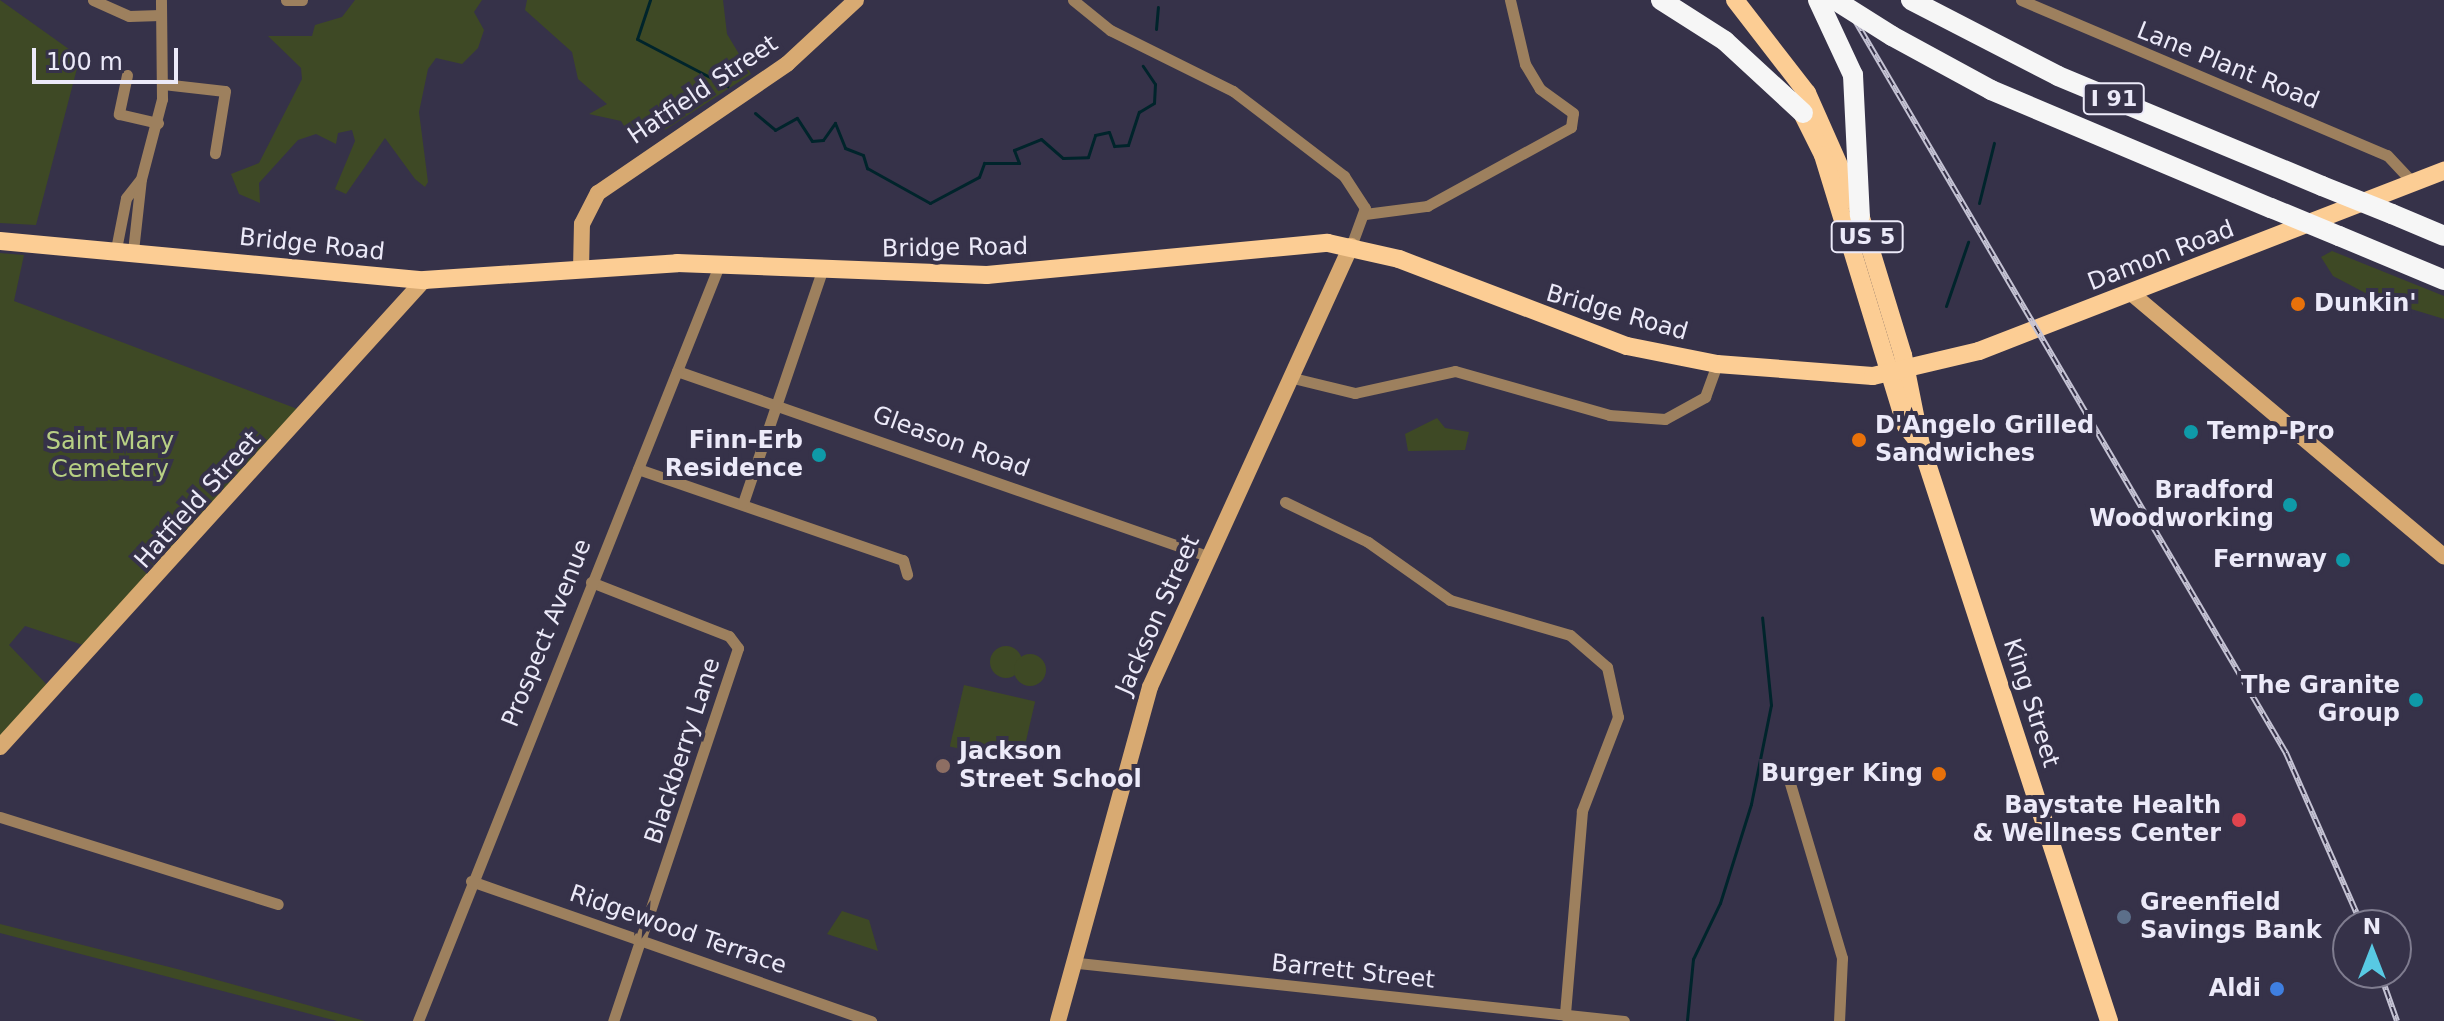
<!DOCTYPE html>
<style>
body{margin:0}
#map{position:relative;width:2444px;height:1021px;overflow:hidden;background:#363249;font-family:"DejaVu Sans",sans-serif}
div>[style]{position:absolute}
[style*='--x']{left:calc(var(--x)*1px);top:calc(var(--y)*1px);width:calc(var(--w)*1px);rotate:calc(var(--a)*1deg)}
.green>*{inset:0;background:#3e4925;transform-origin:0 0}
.round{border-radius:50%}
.stream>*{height:3px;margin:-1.5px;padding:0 1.5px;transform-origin:1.5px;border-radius:1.5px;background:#00242b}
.street>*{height:11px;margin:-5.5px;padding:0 5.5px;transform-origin:5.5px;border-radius:5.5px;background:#9d805e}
.secondary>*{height:16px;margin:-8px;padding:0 8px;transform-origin:8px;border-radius:8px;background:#d8aa72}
.primary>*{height:18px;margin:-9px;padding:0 9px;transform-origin:9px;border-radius:9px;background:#fccd94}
.highway>*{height:20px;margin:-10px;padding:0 10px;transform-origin:10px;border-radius:10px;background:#f6f6f6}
.rail>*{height:6px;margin-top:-3px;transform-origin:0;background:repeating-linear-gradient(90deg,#363249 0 9px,#c5c3d4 0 18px);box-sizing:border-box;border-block:2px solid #c5c3d4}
.highway-bridge>*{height:20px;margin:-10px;padding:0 10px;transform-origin:10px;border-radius:10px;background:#f6f6f6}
.dots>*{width:22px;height:22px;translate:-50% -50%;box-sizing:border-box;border:4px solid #363249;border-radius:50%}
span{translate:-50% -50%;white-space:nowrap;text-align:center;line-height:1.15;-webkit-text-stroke:8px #363249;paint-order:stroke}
.shield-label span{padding:2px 6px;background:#363249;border:2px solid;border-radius:6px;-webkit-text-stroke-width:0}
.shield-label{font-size:22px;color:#eceaf9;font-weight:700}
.street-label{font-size:24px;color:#eceaf9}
.poi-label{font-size:24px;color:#eceaf9;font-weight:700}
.left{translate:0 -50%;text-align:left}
.right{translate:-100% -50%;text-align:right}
.park-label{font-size:24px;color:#b8d084}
.north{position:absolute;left:2332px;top:909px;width:80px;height:80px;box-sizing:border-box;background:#363249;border:2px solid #7f7c8f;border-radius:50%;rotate:0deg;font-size:22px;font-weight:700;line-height:32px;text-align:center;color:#eceaf9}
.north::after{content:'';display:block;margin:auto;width:28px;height:36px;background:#58c9e3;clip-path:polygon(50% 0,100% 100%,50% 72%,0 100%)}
.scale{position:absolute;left:32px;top:48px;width:146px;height:36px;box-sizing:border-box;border:4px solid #eceaf9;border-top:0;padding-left:10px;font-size:24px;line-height:28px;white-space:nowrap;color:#eceaf9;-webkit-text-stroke:6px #363249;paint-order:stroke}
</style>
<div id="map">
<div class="green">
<i style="clip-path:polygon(0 0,80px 57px,36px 225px,0 223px)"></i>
<i style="clip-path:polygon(355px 0,482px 0,474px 12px,484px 30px,478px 48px,462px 64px,436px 58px,428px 69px,419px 112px,428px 182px,425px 187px,415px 179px,385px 138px,346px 194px,335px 189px,355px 141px,352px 130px,338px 133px,336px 144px,316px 134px,298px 140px,259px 183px,260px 203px,239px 194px,231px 174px,259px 163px,302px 79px,301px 68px,268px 36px,312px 36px,315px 25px,342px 17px)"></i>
<i style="clip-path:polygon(527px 0,723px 0,727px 34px,751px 74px,665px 130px,651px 127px,632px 139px,621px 121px,589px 114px,607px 104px,578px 79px,572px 52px,525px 10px)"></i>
<i style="clip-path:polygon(2332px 251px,2444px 296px,2444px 319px,2375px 298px,2333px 276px,2321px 257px)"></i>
<i style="clip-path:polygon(0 253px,24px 255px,14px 301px,300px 410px,86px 646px,25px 626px,9px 645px,49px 687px,0 736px)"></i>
<i style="clip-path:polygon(1437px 418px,1445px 428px,1469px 432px,1465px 450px,1408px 451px,1405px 434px)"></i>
<i class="round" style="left:990px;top:646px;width:32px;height:32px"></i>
<i class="round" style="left:1014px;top:654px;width:32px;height:32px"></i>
<i style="left:964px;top:685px;width:73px;height:63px;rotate:13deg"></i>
<i style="clip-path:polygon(842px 911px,869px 920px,878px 951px,827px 934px)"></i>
<i style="clip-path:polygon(0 924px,181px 970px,365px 1021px,337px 1021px,0 933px)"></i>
</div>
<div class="stream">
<i style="--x:650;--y:0;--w:41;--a:108.4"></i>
<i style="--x:637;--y:39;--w:102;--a:27.6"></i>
<i style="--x:1156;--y:29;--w:22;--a:-85"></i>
<i style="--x:755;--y:113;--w:26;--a:40"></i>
<i style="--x:775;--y:130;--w:25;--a:-29"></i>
<i style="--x:797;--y:118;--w:27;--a:57"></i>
<i style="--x:812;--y:141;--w:11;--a:-5"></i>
<i style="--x:823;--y:140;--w:21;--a:-55"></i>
<i style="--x:835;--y:123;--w:27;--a:68"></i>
<i style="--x:845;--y:148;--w:19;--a:21"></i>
<i style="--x:863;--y:155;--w:14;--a:73"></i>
<i style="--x:867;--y:168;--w:72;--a:29.1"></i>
<i style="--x:930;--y:203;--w:55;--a:-28"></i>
<i style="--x:979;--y:177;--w:15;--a:-70"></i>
<i style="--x:984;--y:163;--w:35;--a:0"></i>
<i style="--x:1019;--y:163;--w:14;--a:-111"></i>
<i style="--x:1014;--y:150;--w:29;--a:-22"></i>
<i style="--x:1041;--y:139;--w:29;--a:41"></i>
<i style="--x:1063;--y:158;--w:25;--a:-2"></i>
<i style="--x:1088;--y:157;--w:23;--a:-72"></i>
<i style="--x:1095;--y:135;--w:14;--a:-12"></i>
<i style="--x:1109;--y:132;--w:15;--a:70"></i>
<i style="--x:1114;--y:146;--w:14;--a:-4"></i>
<i style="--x:1128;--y:145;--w:35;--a:-72"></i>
<i style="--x:1139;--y:112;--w:17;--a:-31"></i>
<i style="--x:1154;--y:103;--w:19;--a:-87"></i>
<i style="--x:1155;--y:84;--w:22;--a:-124"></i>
<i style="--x:1979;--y:203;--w:62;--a:-76"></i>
<i style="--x:1946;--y:306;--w:68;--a:-71"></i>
<i style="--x:1687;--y:1020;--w:61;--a:-84.4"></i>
<i style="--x:1693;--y:959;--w:62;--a:-64.3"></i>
<i style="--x:1720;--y:903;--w:104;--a:-72.6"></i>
<i style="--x:1751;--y:804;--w:101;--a:-78.6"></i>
<i style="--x:1771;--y:705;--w:88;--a:-95.8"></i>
</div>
<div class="street">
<i style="--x:93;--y:0;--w:39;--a:24"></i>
<i style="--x:129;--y:16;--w:31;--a:-2"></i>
<i style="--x:286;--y:0;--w:16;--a:0"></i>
<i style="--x:1073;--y:0;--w:48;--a:39"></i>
<i style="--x:1110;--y:30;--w:137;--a:26.4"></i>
<i style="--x:1233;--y:91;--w:140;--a:37.4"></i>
<i style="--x:1344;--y:176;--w:38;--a:57"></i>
<i style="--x:1365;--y:208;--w:40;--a:110.2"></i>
<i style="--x:2021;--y:0;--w:397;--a:23"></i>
<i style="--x:2387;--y:155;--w:35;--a:47"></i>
<i style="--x:127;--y:75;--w:40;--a:102"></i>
<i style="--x:119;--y:114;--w:40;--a:13"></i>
<i style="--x:163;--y:84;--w:62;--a:6.4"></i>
<i style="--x:225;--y:91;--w:63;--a:99.2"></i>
<i style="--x:1365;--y:214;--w:63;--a:-7.4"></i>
<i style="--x:1427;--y:206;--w:164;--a:-28.7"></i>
<i style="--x:1571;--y:127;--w:14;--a:-82"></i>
<i style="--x:1573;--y:113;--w:41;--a:-144"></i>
<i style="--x:1540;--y:89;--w:29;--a:-121"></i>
<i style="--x:1525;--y:64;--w:66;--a:-103.2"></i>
<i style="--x:116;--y:249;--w:52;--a:-78.9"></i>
<i style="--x:126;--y:198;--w:23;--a:-52"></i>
<i style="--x:133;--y:251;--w:72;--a:-83.7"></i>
<i style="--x:141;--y:179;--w:83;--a:-75.3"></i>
<i style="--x:162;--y:99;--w:99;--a:-90.6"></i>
<i style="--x:677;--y:371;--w:565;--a:19.24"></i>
<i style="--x:1293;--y:378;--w:64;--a:13.6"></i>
<i style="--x:1355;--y:393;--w:102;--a:-12.4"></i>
<i style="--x:1455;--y:371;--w:160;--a:15.9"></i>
<i style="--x:1609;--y:415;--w:56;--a:4.1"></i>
<i style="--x:1665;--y:419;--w:46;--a:-28.8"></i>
<i style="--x:1705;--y:397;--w:35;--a:-70"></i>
<i style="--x:638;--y:469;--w:280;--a:19"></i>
<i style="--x:903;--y:560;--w:15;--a:74"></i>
<i style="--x:1285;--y:502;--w:92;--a:25.7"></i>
<i style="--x:1368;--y:542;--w:100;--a:35.3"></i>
<i style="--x:1450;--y:600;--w:125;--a:16.3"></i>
<i style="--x:1570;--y:635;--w:49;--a:40.9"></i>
<i style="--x:1607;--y:667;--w:51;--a:77.6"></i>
<i style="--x:1618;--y:717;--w:101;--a:111"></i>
<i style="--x:1582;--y:811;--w:205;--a:94.8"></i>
<i style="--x:743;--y:503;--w:245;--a:-71.2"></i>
<i style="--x:591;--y:582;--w:148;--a:21.4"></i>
<i style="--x:729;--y:636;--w:15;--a:53"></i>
<i style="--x:738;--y:648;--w:393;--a:108.5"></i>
<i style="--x:1789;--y:780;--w:186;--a:73.4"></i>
<i style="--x:1842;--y:958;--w:63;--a:92.7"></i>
<i style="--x:0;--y:817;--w:291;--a:17.4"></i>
<i style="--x:471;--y:881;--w:424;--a:19.3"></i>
<i style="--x:1078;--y:963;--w:549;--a:6.06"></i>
<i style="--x:418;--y:1021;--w:816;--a:-68.28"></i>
</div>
<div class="secondary">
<i style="--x:581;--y:270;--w:46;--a:-88.8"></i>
<i style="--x:582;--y:224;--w:35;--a:-63"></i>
<i style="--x:598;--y:193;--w:229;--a:-34.3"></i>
<i style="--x:787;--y:64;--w:94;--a:-42.8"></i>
<i style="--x:2131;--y:293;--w:409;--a:40.1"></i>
<i style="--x:0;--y:747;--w:631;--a:-47.76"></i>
<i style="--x:1058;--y:1021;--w:346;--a:-74.6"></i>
<i style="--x:1150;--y:687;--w:485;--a:-65.5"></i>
</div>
<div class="primary">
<i style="--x:1735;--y:0;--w:118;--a:52.3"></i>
<i style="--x:1807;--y:93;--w:126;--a:66.1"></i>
<i style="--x:1858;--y:208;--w:154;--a:73"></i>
<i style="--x:1903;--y:355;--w:92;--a:78.7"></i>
<i style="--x:1921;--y:445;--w:606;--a:71.92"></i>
<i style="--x:1796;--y:101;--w:60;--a:63.4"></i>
<i style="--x:1823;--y:155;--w:283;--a:73"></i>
<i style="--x:1906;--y:426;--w:24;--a:52"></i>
<i style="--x:0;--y:241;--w:426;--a:5.3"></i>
<i style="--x:424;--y:280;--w:254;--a:-3.8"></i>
<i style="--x:677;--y:263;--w:310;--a:2.2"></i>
<i style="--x:987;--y:275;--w:342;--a:-5.4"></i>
<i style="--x:1328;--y:243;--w:73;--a:12.7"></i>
<i style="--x:1399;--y:259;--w:244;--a:20.9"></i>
<i style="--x:1627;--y:346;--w:92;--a:11.3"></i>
<i style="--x:1717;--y:364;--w:156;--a:4.4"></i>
<i style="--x:1873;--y:376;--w:109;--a:-13.3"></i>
<i style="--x:1979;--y:351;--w:499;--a:-21.2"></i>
</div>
<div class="highway">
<i style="--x:1661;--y:0;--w:76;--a:32.6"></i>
<i style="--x:1725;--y:41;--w:106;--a:42.7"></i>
<i style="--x:1818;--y:0;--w:83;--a:65"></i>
<i style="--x:1853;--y:75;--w:141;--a:87.2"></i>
<i style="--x:1911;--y:0;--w:165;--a:27.3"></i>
<i style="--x:2058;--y:76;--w:286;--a:22.6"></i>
<i style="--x:1892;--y:36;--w:113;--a:28.6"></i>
<i style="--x:1991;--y:90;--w:304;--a:22.9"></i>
<i style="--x:2392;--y:214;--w:56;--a:22.9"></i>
<i style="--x:2339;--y:236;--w:114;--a:22.7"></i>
</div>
<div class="rail">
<i style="--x:1843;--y:0;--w:874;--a:59.53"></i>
<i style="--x:2286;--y:753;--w:188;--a:66.2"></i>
<i style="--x:2380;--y:973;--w:51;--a:70.5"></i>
</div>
<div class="highway-bridge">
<i style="--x:1835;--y:0;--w:67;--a:32.3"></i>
<i style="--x:2322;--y:186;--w:75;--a:21.8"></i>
<i style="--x:2271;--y:208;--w:74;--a:22.4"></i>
</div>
<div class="dots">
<i style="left:2298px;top:304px;background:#e8710a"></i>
<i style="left:2191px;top:432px;background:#0f9aa8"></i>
<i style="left:1859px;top:440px;background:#e8710a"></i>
<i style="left:819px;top:455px;background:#0f9aa8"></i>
<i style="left:2290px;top:505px;background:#0f9aa8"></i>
<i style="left:2343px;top:560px;background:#0f9aa8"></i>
<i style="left:2416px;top:700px;background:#0f9aa8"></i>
<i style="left:943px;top:766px;background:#8d6e63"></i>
<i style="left:1939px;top:774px;background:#e8710a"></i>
<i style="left:2239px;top:820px;background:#e0444e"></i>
<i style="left:2124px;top:917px;background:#5c6f8a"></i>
<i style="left:2277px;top:989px;background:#3f7fe0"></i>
</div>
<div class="shield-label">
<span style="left:2114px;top:99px">I 91</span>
<span style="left:1867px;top:237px">US 5</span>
</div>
<div class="street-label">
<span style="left:2228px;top:66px;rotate:22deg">Lane Plant Road</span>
<span style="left:703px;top:90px;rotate:-34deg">Hatfield Street</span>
<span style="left:312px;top:245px;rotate:6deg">Bridge Road</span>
<span style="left:955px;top:248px;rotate:-1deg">Bridge Road</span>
<span style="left:2161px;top:256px;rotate:-21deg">Damon Road</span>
<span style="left:1617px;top:313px;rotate:16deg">Bridge Road</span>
<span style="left:951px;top:442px;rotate:20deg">Gleason Road</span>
<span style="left:198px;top:500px;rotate:-48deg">Hatfield Street</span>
<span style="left:1158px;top:615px;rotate:-66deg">Jackson Street</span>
<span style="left:547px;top:633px;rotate:-68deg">Prospect Avenue</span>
<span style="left:2031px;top:703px;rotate:72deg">King Street</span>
<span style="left:683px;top:751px;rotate:-72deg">Blackberry Lane</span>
<span style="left:678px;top:930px;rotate:19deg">Ridgewood Terrace</span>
<span style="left:1353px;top:972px;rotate:6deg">Barrett Street</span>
</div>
<div class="poi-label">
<span class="left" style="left:2314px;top:304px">Dunkin'</span>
<span class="left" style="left:1875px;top:440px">D'Angelo Grilled<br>Sandwiches</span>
<span class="left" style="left:2207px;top:432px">Temp-Pro</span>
<span class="right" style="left:803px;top:455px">Finn-Erb<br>Residence</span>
<span class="right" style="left:2274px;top:505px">Bradford<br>Woodworking</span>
<span class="right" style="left:2327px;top:560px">Fernway</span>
<span class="right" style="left:2400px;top:700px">The Granite<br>Group</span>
<span class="left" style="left:959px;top:766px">Jackson<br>Street School</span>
<span class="right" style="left:1923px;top:774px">Burger King</span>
<span class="right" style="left:2221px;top:820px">Baystate Health<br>&amp; Wellness Center</span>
<span class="left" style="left:2140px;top:917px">Greenfield<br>Savings Bank</span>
<span class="right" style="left:2261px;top:989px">Aldi</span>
</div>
<div class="park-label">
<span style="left:110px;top:456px">Saint Mary<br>Cemetery</span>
</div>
<div class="north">N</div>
<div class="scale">100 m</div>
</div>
